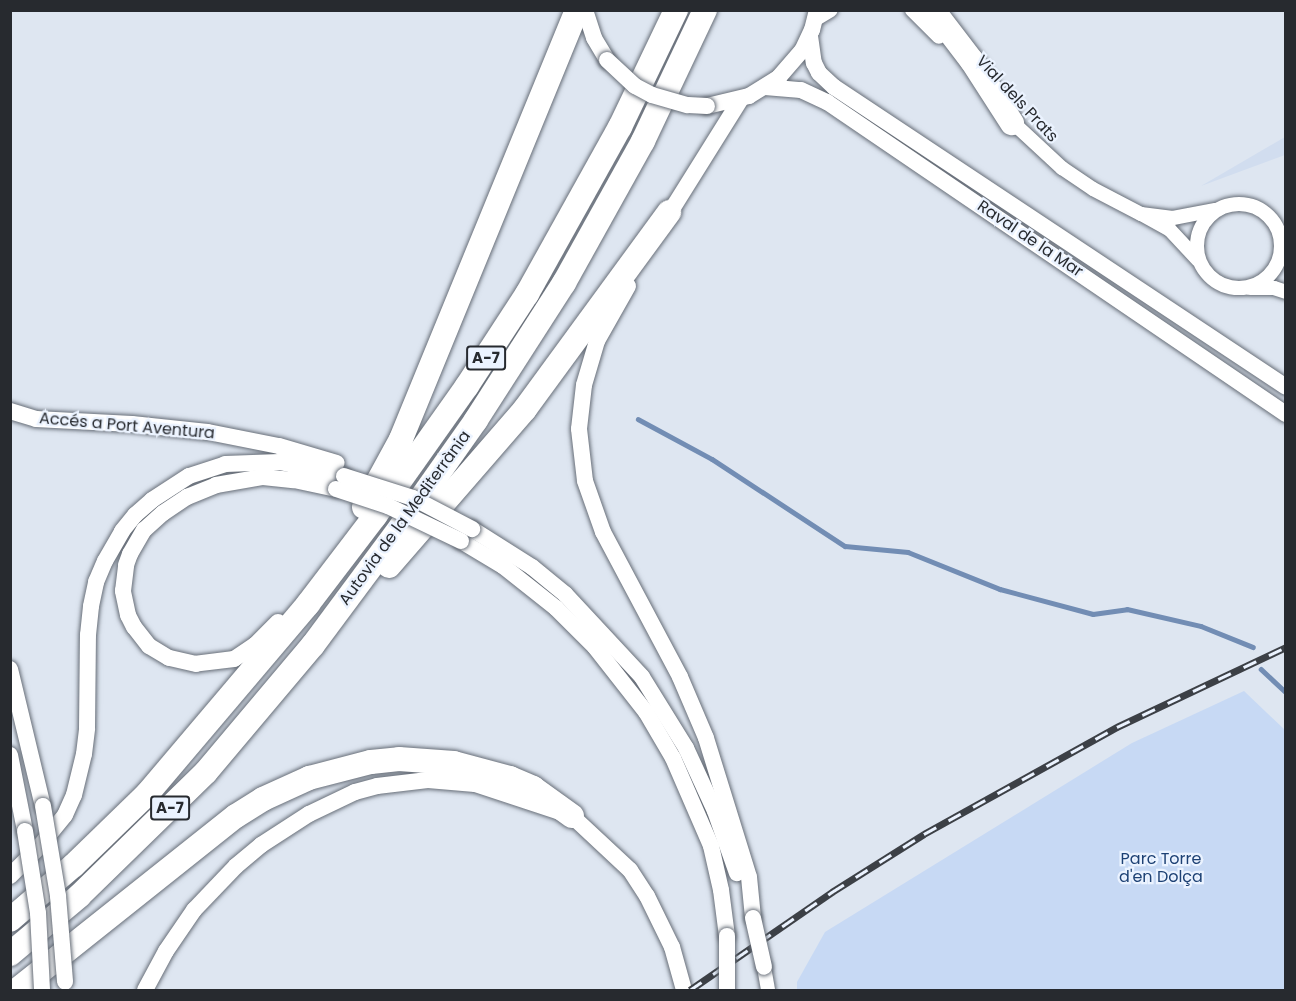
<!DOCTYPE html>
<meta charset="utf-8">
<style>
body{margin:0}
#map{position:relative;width:1296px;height:1001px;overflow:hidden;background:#dee6f1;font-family:Poppins,sans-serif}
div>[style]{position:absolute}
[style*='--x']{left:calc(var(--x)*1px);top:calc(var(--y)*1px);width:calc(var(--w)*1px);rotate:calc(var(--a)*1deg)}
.built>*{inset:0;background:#d1ddef}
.green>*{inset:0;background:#c7d9f4}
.stream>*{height:4.5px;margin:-2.25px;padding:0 2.25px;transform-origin:2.25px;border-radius:2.25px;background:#728db4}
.roads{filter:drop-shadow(0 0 2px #676e78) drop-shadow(0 0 2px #676e78)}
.minor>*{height:14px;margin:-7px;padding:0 7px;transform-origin:7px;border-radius:7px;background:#fff}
.minor>.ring{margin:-7px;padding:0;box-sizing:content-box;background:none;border:14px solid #fff;border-radius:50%}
.tertiary>*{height:16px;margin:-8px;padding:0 8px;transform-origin:8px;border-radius:8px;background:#fff}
.motorway>*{height:24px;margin:-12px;padding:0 12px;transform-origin:12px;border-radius:12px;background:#fff}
.rail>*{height:7px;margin-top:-3.5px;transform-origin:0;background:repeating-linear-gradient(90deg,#ebf3ff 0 14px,#3c4046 0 28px);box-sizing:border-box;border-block:2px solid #3c4046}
.bridges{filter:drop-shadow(0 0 2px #676e78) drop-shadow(0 0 2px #676e78)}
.tertiary-bridge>*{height:16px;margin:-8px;padding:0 8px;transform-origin:8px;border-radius:8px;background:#fff}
span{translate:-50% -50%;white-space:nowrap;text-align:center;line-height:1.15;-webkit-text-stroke:4.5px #ebf3ff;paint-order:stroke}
.shield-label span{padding:2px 4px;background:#ebf3ff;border:2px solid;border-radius:4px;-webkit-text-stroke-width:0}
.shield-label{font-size:15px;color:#272a2f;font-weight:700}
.street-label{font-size:16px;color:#272a2f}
.park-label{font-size:16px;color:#1d4174}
.frame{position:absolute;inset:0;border:12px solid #272a2f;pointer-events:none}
</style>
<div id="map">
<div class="built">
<i style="clip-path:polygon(1285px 137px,1285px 155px,1201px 186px)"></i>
</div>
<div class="green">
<i style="clip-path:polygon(1244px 691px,1285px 730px,1285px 990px,797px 990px,797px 982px,825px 932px,1132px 743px)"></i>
</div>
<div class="stream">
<i style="--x:638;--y:419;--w:84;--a:28.4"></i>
<i style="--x:712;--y:459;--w:159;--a:33.2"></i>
<i style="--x:845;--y:546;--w:63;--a:5.4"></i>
<i style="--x:908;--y:552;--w:99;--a:21.9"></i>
<i style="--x:1000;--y:589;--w:96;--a:15"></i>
<i style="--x:1093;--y:614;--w:34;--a:-8"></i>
<i style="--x:1127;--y:609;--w:76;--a:12.9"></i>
<i style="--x:1201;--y:626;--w:56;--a:22"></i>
<i style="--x:1261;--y:669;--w:34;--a:43"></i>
</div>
<div class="roads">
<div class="minor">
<i style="--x:912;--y:10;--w:38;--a:45"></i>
<i style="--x:816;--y:19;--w:17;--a:-31"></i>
<i style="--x:1008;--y:118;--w:74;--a:42.8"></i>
<i style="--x:1062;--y:168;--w:37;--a:34"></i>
<i style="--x:1093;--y:189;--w:54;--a:27.5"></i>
<i class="ring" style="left:1197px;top:204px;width:70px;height:70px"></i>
<i style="--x:1198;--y:260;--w:41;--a:-133"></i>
<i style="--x:1170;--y:230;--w:33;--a:-151"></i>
<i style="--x:1141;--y:214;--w:32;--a:7"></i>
<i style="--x:1173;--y:218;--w:43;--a:-10.8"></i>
<i style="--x:1250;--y:288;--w:24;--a:0"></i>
<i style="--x:1274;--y:288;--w:13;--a:18"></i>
<i style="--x:764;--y:967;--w:23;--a:80"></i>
</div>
<div class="tertiary">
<i style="--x:585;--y:10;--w:29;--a:72"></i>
<i style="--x:594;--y:38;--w:26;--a:59"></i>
<i style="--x:810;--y:36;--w:27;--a:82"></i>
<i style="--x:814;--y:63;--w:11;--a:63"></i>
<i style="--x:819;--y:73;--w:21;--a:43"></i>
<i style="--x:834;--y:87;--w:542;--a:33.57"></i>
<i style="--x:765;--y:87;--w:36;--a:5"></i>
<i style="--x:801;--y:90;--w:29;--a:25"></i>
<i style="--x:827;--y:102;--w:555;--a:34.21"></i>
<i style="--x:707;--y:106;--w:43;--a:-13.4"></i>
<i style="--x:749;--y:96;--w:36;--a:-32"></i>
<i style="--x:779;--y:77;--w:35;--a:-49"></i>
<i style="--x:802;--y:51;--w:23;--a:-65"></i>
<i style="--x:812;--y:30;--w:21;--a:-76"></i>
<i style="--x:664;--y:222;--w:145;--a:-58"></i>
<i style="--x:628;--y:286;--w:63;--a:119.4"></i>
<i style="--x:597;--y:341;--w:46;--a:106.5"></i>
<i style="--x:584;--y:385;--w:44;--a:96.5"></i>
<i style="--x:579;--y:429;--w:52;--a:83.4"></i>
<i style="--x:585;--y:481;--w:54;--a:70.6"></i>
<i style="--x:603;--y:532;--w:164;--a:62"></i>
<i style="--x:680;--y:677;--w:66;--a:66.9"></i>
<i style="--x:706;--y:738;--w:145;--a:72.8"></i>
<i style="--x:749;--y:877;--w:41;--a:84.4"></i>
<i style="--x:10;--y:411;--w:27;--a:17"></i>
<i style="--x:36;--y:419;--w:96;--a:3"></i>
<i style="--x:132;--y:424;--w:76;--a:6"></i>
<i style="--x:208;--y:432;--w:72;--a:11.2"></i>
<i style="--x:279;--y:446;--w:60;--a:16.3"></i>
<i style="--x:472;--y:529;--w:71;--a:32.3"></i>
<i style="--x:532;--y:567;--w:43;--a:39.3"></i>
<i style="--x:565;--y:594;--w:113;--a:47.1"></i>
<i style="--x:642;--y:677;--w:84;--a:58.2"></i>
<i style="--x:686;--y:748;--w:69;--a:65.3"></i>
<i style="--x:715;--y:811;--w:66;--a:70.5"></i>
<i style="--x:461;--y:541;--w:49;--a:30.8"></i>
<i style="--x:503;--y:566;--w:68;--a:38.4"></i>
<i style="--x:556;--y:608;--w:55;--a:45"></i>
<i style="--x:595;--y:647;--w:83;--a:51.9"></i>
<i style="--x:646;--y:712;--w:53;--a:59.6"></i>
<i style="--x:673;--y:758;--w:96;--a:66.6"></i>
<i style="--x:711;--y:846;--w:45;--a:77.2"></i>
<i style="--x:721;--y:890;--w:46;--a:82.6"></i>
<i style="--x:278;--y:622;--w:33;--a:135"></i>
<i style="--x:255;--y:645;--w:25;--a:146"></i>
<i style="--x:234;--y:659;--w:38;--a:173"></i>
<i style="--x:196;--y:664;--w:28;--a:-167"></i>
<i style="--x:169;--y:658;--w:23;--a:-149"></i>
<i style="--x:149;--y:646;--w:24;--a:-128"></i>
<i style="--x:134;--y:627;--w:13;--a:-117"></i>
<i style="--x:128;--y:615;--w:25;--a:-102"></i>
<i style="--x:123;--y:591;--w:26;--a:-83"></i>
<i style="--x:126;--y:565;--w:12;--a:-70"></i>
<i style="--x:130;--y:554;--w:28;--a:-60"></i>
<i style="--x:144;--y:530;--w:25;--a:-42"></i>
<i style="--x:163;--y:513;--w:29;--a:-34"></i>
<i style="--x:187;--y:497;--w:31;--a:-22"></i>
<i style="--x:216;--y:485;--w:48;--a:-9.7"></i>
<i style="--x:263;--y:477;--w:31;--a:6"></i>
<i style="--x:294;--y:480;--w:43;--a:12.1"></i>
<i style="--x:10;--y:669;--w:141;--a:76.5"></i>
<i style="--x:10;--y:755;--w:77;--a:78.8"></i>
<i style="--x:10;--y:876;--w:41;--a:-45"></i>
<i style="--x:39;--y:847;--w:41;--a:-50.9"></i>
<i style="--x:65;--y:815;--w:22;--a:-66"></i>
<i style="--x:74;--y:795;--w:42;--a:-76.3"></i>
<i style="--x:84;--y:754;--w:26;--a:-83"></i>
<i style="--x:87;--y:728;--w:93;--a:-89.4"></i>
<i style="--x:88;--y:635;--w:29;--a:-84"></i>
<i style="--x:91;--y:606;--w:25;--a:-78"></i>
<i style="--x:96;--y:582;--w:23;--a:-67"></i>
<i style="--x:105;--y:561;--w:34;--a:-60"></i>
<i style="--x:122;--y:531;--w:21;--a:-51"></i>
<i style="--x:135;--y:515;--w:23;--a:-41"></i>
<i style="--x:152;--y:500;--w:44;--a:-33"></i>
<i style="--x:189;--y:476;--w:38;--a:-18"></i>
<i style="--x:225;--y:464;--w:55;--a:-2.1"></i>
<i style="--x:280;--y:462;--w:66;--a:12.3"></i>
<i style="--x:145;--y:990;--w:44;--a:-61.7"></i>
<i style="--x:166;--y:951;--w:50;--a:-55.7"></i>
<i style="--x:194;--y:910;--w:61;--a:-46.3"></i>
<i style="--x:236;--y:866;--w:33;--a:-40"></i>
<i style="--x:261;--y:845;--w:57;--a:-32.9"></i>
<i style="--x:309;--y:814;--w:51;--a:-25.6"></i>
<i style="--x:355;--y:792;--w:23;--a:-15"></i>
<i style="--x:377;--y:786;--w:51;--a:-6.7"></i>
<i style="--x:428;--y:780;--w:47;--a:4.9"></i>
<i style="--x:475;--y:784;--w:102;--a:18.3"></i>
<i style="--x:572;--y:816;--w:79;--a:43"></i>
<i style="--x:630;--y:870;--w:31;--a:57"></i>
<i style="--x:647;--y:896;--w:57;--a:63.9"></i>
<i style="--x:672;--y:947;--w:45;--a:74.4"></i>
</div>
<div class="motorway">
<i style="--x:933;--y:10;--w:64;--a:52.6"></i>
<i style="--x:972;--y:61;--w:74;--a:57.2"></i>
<i style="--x:364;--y:507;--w:77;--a:-61.4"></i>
<i style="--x:401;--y:439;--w:464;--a:-67.7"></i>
<i style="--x:389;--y:566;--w:208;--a:-49.1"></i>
<i style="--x:525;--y:409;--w:244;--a:-53.8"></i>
<i style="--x:10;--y:920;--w:84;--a:-40.7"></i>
<i style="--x:74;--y:865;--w:102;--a:-44.2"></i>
<i style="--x:147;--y:794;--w:249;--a:-49.7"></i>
<i style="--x:308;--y:604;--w:111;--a:-52.7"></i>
<i style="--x:375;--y:516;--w:159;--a:-54.7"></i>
<i style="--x:467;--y:386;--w:110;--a:-56.9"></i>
<i style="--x:527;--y:294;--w:191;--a:-60.9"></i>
<i style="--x:620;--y:127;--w:130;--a:-64.4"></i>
<i style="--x:10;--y:954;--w:90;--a:-40"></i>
<i style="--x:79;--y:896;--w:177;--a:-44.3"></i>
<i style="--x:206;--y:772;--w:166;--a:-49.9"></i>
<i style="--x:313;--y:645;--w:149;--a:-53.4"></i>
<i style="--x:402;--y:525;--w:128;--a:-54.8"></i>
<i style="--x:476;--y:420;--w:163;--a:-57.3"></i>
<i style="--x:564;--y:283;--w:162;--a:-60.9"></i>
<i style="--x:643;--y:141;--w:145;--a:-64.7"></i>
<i style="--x:17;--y:990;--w:280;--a:-38.5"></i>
<i style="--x:236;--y:816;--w:32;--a:-32"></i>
<i style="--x:263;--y:799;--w:51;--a:-24.5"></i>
<i style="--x:309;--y:778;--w:64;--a:-14.5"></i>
<i style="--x:371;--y:762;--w:28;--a:-6"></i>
<i style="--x:399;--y:759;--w:55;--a:4.2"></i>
<i style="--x:454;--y:763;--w:58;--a:15"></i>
<i style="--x:510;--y:778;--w:25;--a:23"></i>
<i style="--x:533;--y:788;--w:48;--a:35.7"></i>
</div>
</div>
<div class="rail">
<i style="--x:690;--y:990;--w:173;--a:-34.6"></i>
<i style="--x:832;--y:892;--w:109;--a:-32.2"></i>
<i style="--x:924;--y:834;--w:221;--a:-29"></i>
<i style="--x:1117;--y:727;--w:187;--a:-25.3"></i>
</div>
<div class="bridges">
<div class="tertiary-bridge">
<i style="--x:607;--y:60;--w:38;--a:43"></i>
<i style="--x:635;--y:86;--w:19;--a:28"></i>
<i style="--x:652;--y:95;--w:37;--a:16"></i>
<i style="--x:688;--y:105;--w:19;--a:3"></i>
<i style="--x:344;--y:476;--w:72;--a:17.7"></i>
<i style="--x:413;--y:498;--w:67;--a:27.7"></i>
<i style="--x:336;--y:489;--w:55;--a:18.1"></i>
<i style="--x:388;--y:506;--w:81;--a:25.6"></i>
<i style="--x:43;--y:806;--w:91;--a:80.5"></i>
<i style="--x:58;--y:896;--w:86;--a:85.3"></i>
<i style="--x:25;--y:831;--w:83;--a:81"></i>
<i style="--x:38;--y:913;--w:77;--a:87"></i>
<i style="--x:753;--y:918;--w:50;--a:77.3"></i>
<i style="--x:727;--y:990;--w:54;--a:-90"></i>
</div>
</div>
<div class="shield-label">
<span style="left:486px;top:358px">A-7</span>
<span style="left:170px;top:808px">A-7</span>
</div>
<div class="street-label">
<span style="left:1017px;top:99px;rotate:47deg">Vial dels Prats</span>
<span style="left:1030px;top:239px;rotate:34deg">Raval de la Mar</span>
<span style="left:127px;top:426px;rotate:5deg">Accés a Port Aventura</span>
<span style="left:405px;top:518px;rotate:-54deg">Autovia de la Mediterrània</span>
</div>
<div class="park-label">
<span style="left:1161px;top:868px">Parc Torre<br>d'en Dolça</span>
</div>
<div class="frame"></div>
</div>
